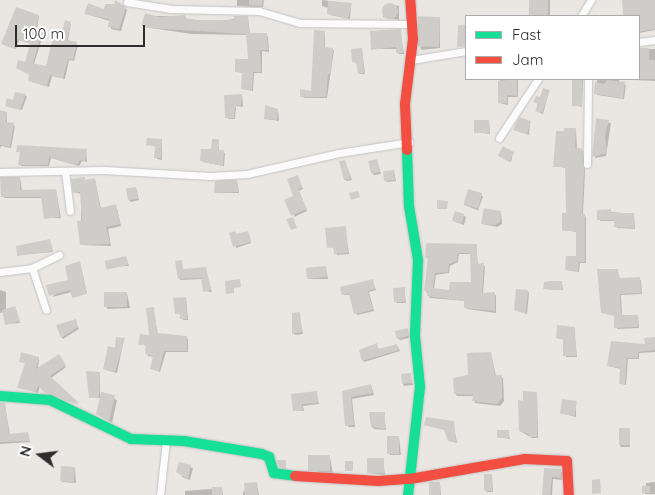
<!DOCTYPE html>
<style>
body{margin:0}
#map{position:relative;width:655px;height:495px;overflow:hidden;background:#eae7e3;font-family:Quicksand,sans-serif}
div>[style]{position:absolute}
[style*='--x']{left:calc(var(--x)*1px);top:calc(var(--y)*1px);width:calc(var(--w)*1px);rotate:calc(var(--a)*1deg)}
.shadow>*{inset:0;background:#0003;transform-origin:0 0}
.building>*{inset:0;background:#cfcdca;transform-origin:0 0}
.round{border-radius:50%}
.roads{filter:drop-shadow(0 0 1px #c4c3c3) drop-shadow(0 0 1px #c4c3c3)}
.street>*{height:7px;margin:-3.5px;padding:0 3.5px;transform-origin:3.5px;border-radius:3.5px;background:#fcfbfb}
.fast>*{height:10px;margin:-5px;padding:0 5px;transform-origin:5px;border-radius:5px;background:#16e098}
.jam>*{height:10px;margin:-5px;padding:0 5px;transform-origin:5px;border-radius:5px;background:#f24e42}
span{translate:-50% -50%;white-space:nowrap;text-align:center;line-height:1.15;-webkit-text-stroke:4.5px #fff;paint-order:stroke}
.legend{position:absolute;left:465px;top:15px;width:175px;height:65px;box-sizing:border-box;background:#fff;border:1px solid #ababab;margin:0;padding:6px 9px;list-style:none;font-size:15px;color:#2d2d2d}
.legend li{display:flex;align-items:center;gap:10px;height:25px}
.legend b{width:25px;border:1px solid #ababab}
.north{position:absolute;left:15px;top:430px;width:50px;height:50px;-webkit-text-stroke:4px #fff;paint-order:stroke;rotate:285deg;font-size:14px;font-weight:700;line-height:20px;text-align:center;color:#2d2d2d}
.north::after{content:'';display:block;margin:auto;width:18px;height:22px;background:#2d2d2d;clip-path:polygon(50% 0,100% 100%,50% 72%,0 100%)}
.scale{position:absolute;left:15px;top:25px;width:130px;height:22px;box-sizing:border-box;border:2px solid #2d2d2d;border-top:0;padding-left:6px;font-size:15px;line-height:18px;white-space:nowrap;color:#2d2d2d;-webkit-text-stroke:4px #fff;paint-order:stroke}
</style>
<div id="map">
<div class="shadow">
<i style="clip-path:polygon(237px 0,264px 0,263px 7px,237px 6px)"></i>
<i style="clip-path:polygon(322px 0,351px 4px,350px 19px,330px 15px,329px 8px,322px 6px)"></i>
<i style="left:536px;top:0;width:14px;height:15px"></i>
<i style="clip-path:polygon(655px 0,655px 30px,639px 33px,639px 16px,624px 16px,623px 1px)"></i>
<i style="clip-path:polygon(386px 4px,399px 6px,399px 20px,383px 17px)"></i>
<i style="clip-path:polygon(125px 8px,127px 10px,121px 31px,111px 29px,110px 21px,86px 14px)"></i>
<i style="clip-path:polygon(39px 16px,37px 29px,44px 32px,34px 64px,47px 67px,71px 23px,68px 41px,78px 45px,74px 61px,69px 60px,65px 79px,52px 76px,49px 87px,29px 81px,31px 75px,26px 64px,32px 44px,19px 40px,16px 49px,3px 44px)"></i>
<i style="clip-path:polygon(144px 16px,185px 16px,187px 19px,213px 22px,248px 17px,250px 35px,268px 36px,269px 52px,262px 51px,262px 73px,254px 73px,253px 91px,242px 89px,243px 73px,237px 72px,249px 60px,248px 35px,192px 34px,144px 27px)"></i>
<i style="clip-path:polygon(440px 18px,440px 48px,422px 50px,420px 48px)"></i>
<i style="clip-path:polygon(400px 30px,404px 54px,399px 54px,397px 49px,373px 49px)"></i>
<i style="clip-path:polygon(325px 32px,325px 48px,334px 50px,327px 98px,303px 98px,313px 92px)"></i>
<i style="clip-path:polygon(640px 49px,655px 49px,655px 81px,633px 80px,639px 79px)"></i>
<i style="clip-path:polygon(362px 50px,365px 74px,360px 74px,358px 63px,353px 62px)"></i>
<i style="clip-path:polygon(500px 79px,518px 79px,518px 97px,508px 97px,508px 105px,499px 103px)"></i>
<i style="clip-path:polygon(572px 79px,583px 79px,582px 107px,573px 105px)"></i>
<i style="clip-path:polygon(597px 79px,619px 79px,619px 83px,626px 85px,624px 99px,597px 95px)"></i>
<i style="clip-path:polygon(549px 91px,543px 114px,538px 112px,537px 97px,541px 99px)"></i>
<i style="clip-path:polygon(16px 93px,27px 96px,22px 110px,6px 106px,14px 101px)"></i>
<i style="clip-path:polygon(242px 95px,243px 107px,236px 106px,235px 119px,228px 119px)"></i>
<i style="clip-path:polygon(278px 110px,279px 121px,265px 119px)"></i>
<i style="clip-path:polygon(7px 113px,7px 123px,15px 126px,11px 148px,1px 146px,0 149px,0 122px)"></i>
<i style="clip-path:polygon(597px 120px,611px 123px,606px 156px,595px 158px)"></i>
<i style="clip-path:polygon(489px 121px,490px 134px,475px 132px)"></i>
<i style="clip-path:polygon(530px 122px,529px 135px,514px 130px)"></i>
<i style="clip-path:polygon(576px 130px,577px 149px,583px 151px,585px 171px,583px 215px,586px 217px,586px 263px,580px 263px,579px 272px,566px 270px,577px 257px,577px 232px,563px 230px,568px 214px,566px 168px,555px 166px,557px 132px)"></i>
<i style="clip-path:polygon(162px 140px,162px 160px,157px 159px,156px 147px,148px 144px)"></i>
<i style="clip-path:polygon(218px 141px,219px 151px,225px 153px,224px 166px,203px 162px)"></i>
<i style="clip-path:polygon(86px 150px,87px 162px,82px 161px,79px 166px,51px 158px,49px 166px,21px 166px,21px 153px,17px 151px)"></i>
<i style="clip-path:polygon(513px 153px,511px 162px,502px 157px)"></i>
<i style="clip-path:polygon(345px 161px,352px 180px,347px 181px,345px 180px)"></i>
<i style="clip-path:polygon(377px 161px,381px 174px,374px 175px,372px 173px)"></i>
<i style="clip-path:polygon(394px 171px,396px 181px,387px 182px,385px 180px)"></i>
<i style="clip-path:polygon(298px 177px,303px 189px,299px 191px,307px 211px,294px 217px)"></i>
<i style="clip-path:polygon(20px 178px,22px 191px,56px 190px,61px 218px,45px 218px,42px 198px,4px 198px)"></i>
<i style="clip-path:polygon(73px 180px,95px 180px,101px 209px,117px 208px,121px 226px,108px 229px,111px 246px,81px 245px,81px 194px,74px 192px)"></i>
<i style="clip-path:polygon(237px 181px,239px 193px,215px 193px)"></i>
<i style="clip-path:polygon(136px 188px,139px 200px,131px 202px,129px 200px)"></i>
<i style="left:469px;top:191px;width:15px;height:15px;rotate:20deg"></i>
<i style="clip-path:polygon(599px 211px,634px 214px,635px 229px,617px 228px,615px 221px,600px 221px)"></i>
<i style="clip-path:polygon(456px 212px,466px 217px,464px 225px,453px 221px)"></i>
<i style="clip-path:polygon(501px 212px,502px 224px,497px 227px,483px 224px)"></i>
<i style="clip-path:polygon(345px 227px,349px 254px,337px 255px,335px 248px,329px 247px)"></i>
<i style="clip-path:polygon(235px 232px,237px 235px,249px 234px,251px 243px,236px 248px)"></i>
<i style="clip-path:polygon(50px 241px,53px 252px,18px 255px)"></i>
<i style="clip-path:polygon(evenodd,476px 245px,478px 265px,485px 266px,483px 294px,496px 295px,496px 313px,467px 309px,466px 301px,430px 298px,425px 290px,429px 259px,426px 258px,476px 245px,459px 254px,472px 254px,472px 283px,450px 291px,434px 289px,436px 275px,449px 273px,450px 266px,458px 262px,459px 254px)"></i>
<i style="clip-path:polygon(126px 257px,129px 266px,108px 267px)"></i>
<i style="clip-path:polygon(181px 262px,184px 271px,205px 268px,212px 292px,204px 291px,203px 279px,180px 280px)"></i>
<i style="clip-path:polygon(80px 263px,87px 293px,73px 296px,72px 292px,52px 297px,69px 281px)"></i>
<i style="clip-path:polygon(326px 268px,328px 279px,308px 279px)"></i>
<i style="clip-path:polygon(617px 270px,620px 279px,641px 280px,642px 294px,621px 295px,622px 316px,638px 316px,639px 328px,617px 329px,615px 316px,602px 312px)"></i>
<i style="clip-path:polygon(372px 280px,376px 290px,369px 292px,374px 311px,357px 315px,351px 295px,343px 295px)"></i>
<i style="clip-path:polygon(562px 283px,563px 290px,545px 289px)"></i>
<i style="clip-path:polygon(404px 289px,406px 303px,397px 303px,395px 301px)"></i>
<i style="clip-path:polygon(0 290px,6px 292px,6px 310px,15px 307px,20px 323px,7px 324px,4px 312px,0 313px)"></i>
<i style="clip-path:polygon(527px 291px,529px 293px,527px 314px,516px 310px)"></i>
<i style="clip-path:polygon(127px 293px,130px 308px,108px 309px,105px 306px)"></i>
<i style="clip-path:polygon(186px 298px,188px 320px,183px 320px,181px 315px,176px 313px)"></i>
<i style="clip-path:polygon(153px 308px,158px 335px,188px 339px,188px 352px,166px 352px,160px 372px,152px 369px,154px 357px,148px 356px,147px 346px,140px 344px,150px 337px)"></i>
<i style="clip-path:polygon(299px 314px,303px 334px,295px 335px,293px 333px)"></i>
<i style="clip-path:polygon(75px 321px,79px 329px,63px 339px,62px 337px)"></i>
<i style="clip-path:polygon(574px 328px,577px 357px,566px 357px,564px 340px,557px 338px)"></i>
<i style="clip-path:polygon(408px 330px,409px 338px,400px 340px,398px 338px)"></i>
<i style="clip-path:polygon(124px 339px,117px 373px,106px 370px,104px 369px)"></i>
<i style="clip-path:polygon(655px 339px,655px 352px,639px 353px,639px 359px,628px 359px,626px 385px,622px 384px,621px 369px,608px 366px)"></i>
<i style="clip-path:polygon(376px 344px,379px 350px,397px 345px,400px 351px,364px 362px,361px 350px)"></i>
<i style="clip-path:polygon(491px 354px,496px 376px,503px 378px,504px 401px,500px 406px,491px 405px,475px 403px,474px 396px,457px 396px,455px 393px)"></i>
<i style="clip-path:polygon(39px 358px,38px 370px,60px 358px,66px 367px,51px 378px,79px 404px,48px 394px,40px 386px,38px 393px,19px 387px,26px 364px,21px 361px)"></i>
<i style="clip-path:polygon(100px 373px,100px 394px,117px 400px,112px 423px,97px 414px,101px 398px,90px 397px)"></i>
<i style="clip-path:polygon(410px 374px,413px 385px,404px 386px,403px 384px)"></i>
<i style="clip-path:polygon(371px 385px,374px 395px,352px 399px,355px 427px,348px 427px,344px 392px)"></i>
<i style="clip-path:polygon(316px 392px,319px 404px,303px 406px,304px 411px,294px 410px)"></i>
<i style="clip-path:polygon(537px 393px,538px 438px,532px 438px,520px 431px,524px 402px)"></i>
<i style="clip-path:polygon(576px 403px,576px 417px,561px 413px)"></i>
<i style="clip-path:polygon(5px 406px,10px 435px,28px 433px,30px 442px,0 444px,0 407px)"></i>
<i style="clip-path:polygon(384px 413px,386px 430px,374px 429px,372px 427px)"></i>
<i style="clip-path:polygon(453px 422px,457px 443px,449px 441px,446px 430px,426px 425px)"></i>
<i style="clip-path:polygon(629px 429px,630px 447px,621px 447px,620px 445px)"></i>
<i style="clip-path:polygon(508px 431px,510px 439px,498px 437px)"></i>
<i style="clip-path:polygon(399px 437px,401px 455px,390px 455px,388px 453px)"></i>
<i style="clip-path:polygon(330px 457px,333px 474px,309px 470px)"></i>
<i style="clip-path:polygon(383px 459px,385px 475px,368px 473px)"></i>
<i style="clip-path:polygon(180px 463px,193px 468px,190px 480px,182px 477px)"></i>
<i style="clip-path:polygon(75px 468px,76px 483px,63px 482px,61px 481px)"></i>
<i style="clip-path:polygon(545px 469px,562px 472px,563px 480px,553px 479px,552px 495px,543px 495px)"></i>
<i style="clip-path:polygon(492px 476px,493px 492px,487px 492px,485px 490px)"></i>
<i style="clip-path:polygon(655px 482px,655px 494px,645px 494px,646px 483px)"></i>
<i style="clip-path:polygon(257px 483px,259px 495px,243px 495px,243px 492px)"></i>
<i style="clip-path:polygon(440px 484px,441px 495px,430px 495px)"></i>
<i style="clip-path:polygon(222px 488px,223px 495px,185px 495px,185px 491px)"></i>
</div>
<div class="building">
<i style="clip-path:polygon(115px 0,126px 7px,119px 29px,108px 27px,109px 19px,84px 14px,88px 3px,104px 9px,105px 4px,114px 4px)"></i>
<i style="clip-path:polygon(249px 0,263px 0,262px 6px,249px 5px)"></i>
<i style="left:529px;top:0;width:19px;height:16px"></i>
<i style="clip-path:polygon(622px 0,655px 0,655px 29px,639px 32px,639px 16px,623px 16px)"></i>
<i style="clip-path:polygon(328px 1px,352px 3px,348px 18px,327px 14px)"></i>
<i class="round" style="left:382px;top:3px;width:16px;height:16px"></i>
<i style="clip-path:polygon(16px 7px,39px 15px,36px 27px,43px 29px,33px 63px,46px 66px,53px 37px,60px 39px,65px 20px,71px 22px,67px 40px,77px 42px,73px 60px,68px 59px,63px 78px,50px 75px,47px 86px,28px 81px,29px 75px,16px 68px,18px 60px,25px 62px,30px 44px,17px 39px,14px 49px,1px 44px)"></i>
<i style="clip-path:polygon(145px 13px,159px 17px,185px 15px,185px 18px,197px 20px,234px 20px,234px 16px,248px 16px,249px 33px,267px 33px,268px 46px,268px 50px,260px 50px,261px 72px,253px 72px,252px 90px,241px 89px,242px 72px,235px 72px,235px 59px,248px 59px,246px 34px,148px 28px,141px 26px)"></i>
<i style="left:440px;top:17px;width:30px;height:22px;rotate:92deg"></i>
<i style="clip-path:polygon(458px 25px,466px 25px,466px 46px,457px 47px)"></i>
<i style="clip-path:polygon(401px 29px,403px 53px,396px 53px,396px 47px,371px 50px,370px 31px)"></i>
<i style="clip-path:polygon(314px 30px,325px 31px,324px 47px,333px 48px,331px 74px,328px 74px,326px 97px,300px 97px,300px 89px,311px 91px)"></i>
<i style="clip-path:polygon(362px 48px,364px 73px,358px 74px,356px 62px,352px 62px,351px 49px)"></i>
<i style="clip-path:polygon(639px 48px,649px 48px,649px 60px,655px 60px,655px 79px,639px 79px)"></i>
<i style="clip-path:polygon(517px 79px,517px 96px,507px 95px,507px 103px,498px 103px,498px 81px)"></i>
<i style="left:572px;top:79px;width:10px;height:27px"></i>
<i style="clip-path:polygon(607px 80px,625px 82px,623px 98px,594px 94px,595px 82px,604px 84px)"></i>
<i style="clip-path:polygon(543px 88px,550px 90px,542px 113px,535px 111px,538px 104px,533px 102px,536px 96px,540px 97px)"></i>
<i style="clip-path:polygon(15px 92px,26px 94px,20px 110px,5px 106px,7px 98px,13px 100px)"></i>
<i style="clip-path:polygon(242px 94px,241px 106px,235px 105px,234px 118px,225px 118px,224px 95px)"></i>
<i style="clip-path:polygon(265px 105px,278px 109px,277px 120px,264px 119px)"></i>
<i style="clip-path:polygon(0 110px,7px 112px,6px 122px,14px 123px,10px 147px,0 145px)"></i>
<i style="clip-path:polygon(519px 117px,531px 121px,527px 134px,513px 130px)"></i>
<i style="clip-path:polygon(596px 118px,609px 120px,605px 136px,607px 153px,592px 157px)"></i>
<i style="left:474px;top:120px;width:15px;height:13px"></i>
<i style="clip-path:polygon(564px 128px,576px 128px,575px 148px,582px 148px,584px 168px,582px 214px,585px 214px,585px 262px,579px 262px,578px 271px,565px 270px,566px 256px,576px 256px,576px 231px,562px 231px,562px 213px,566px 213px,565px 167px,553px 167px,556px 131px,564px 131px)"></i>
<i style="clip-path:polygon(147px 138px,162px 139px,161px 158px,154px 158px,155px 146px,146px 145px)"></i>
<i style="clip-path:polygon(212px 139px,219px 139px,218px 150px,224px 150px,223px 166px,200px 161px,201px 149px,211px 149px)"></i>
<i style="clip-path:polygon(17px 145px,87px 149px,85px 161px,80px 160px,77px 165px,49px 157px,48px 165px,18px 165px,20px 152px,16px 152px)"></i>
<i style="left:503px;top:146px;width:13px;height:11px;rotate:29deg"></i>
<i style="left:377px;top:159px;width:13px;height:9px;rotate:77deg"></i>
<i style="clip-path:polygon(345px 160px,351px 179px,344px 180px,339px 161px)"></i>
<i style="left:394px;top:170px;width:10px;height:11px;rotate:84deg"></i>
<i style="clip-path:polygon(298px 175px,302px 187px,298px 189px,307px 209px,291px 216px,284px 200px,293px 196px,287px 179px)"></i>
<i style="clip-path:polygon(0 177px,20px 177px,20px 190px,56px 189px,60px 217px,44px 219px,41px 197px,1px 197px)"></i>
<i style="clip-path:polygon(85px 177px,85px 180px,95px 178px,100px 208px,116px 204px,120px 224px,106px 227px,110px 244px,80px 245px,77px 221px,82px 221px,80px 192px,73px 193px,71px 179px)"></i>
<i style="clip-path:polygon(226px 180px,237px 180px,238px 192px,214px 193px,215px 181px)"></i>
<i style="left:136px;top:187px;width:12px;height:10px;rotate:81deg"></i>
<i style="left:468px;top:189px;width:15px;height:16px;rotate:16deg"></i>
<i style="clip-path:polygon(358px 191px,360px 197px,351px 200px,349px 193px)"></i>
<i style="clip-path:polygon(437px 200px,448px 201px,447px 209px,437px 209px)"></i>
<i style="clip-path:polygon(484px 208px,501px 211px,500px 222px,495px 225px,481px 224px)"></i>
<i style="clip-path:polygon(611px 209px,611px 213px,634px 213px,634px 228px,614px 227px,614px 220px,597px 220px,597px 210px)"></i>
<i style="left:455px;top:211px;width:10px;height:10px;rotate:17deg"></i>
<i style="clip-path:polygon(293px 217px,297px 228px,291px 230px,286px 219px)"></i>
<i style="clip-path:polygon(346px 226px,348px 253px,334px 254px,333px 247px,327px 248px,325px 228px)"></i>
<i style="clip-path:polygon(235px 231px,236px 234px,248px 231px,251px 242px,233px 247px,229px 233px)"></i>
<i style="clip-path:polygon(50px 239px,53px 251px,17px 256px,16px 246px)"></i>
<i style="clip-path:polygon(evenodd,426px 243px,477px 244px,477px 264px,484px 263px,482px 293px,495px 292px,495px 311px,464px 308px,464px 301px,427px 296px,427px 291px,424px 291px,428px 258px,425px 258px,426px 243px,458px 253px,470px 253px,471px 282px,450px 282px,449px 290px,433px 288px,435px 273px,448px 272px,449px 264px,457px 261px,458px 253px)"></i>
<i style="left:126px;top:256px;width:9px;height:22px;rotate:77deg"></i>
<i style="clip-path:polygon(182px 260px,183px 269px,206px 267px,211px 290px,203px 292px,201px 278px,178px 279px,175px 261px)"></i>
<i style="clip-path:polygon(80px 261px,87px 294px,72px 298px,70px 290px,49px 296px,46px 285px,68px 280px,65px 266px)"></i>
<i style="left:326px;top:266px;width:11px;height:20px;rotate:85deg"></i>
<i style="clip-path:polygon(597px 269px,618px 269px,619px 278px,640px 277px,641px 293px,620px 294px,621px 315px,638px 315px,638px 327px,614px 328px,614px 316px,601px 313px)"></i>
<i style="clip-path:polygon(240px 279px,241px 287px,234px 288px,234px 293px,226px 294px,225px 281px)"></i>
<i style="clip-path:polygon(373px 279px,375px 289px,368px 291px,373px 310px,354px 314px,349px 294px,342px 295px,340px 287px)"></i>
<i style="clip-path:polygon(550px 281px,562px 281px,562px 290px,543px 289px,544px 282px)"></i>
<i style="clip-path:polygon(405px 287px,405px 302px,394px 302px,393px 288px)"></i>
<i style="clip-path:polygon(516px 289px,528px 290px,526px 314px,514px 310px)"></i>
<i style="left:104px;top:292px;width:23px;height:15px"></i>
<i style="clip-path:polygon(186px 297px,187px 319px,180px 319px,180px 314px,175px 314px,173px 298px)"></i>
<i style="clip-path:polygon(15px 306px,20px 321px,5px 325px,2px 310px)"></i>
<i style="clip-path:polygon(154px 307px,157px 333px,187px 336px,187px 351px,164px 351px,159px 371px,150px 369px,153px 356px,145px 354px,146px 345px,138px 345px,140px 334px,149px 335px,146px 308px)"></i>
<i style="clip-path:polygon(300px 312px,302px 332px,292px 334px,292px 313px)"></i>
<i style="clip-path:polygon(76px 319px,78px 327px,61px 338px,56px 325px)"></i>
<i style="clip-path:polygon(557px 325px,575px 327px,576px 356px,563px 356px,563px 339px,556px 338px)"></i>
<i style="clip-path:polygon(408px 328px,408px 336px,397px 339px,395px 331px)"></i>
<i style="clip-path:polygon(116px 337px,125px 338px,115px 372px,103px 369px,108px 346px,115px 348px)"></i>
<i style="clip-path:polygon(655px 337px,655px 350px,638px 352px,638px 358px,627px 358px,625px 384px,619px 384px,620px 368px,607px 366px,611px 341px,645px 344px,644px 338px)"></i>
<i style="clip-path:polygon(377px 343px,378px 349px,397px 344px,399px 350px,362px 361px,359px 350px)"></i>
<i style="clip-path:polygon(21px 352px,39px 357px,36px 369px,59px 354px,66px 365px,50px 376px,78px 402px,75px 404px,45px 393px,38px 386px,36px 392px,17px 388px,25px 363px,19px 362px)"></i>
<i style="clip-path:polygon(491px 352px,495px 375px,502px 375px,502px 398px,497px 404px,472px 401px,473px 395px,454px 394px,453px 378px,468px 375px,467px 353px)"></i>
<i style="clip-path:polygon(86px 371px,100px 372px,99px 397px,89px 398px)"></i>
<i style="left:411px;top:373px;width:10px;height:10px;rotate:84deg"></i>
<i style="clip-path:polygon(371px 384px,373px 393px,351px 397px,354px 425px,345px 426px,342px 391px)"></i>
<i style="clip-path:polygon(317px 391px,318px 403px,302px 404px,303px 410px,293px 411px,291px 394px)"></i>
<i style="clip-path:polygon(523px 391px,537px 392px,537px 437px,529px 437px,529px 434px,519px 431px,518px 400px,523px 401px)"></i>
<i style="clip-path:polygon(101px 392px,115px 395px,109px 421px,96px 414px)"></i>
<i style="left:562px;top:399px;width:15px;height:15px;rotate:8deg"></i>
<i style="clip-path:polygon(0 403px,5px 403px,9px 434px,28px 432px,29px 441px,0 442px)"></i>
<i style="clip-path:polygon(369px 412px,385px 412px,385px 429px,371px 427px)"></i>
<i style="clip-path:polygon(426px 417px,454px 421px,456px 442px,448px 441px,444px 430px,424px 425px)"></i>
<i style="left:619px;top:428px;width:11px;height:17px"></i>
<i style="left:497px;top:430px;width:12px;height:8px"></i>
<i style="left:387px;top:436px;width:12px;height:18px"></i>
<i style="left:330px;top:455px;width:16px;height:22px;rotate:90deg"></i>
<i style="left:367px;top:458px;width:17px;height:15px"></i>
<i style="clip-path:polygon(277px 460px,286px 460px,286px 469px,279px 467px)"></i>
<i style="left:345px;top:461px;width:8px;height:10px"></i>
<i style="clip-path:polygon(179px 462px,191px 465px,188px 479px,176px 472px)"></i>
<i style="left:61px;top:466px;width:14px;height:15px;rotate:4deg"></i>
<i style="clip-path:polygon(544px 468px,561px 469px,561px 478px,552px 477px,550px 495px,542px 495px)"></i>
<i style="left:484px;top:474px;width:8px;height:17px"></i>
<i style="clip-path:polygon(600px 479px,601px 493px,592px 494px,592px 480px)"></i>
<i style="left:257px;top:482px;width:13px;height:13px;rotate:86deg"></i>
<i style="left:440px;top:482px;width:13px;height:11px;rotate:90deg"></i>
<i style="left:642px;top:486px;width:8px;height:7px"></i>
<i style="left:212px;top:487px;width:10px;height:8px"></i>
</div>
<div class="roads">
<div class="street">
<i style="--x:127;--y:2;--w:45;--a:9"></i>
<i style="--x:171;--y:9;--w:88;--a:1.3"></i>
<i style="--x:259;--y:11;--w:43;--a:16.3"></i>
<i style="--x:300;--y:23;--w:112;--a:0.5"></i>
<i style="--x:581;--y:16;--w:19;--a:-58"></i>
<i style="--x:639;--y:42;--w:16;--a:-7"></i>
<i style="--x:411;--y:60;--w:56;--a:-9.3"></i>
<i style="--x:499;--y:138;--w:71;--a:-56.5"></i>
<i style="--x:587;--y:164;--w:85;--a:-89.3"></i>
<i style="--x:65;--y:171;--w:40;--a:82.9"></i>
<i style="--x:0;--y:172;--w:104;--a:-1.1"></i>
<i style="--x:104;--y:170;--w:106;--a:3.2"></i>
<i style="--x:210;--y:176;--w:37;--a:-3"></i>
<i style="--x:247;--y:174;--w:94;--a:-12.9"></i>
<i style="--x:339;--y:153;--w:71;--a:-8.9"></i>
<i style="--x:32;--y:268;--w:44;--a:71.6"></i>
<i style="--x:0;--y:272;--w:32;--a:-7"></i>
<i style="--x:32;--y:268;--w:30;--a:-26"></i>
<i style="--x:160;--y:495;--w:54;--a:-83.7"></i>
</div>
<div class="fast">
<i style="--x:407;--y:150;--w:56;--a:88"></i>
<i style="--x:409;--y:206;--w:55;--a:80.5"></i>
<i style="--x:418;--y:260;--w:76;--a:92.3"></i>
<i style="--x:415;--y:336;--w:51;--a:84.4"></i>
<i style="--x:420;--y:387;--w:109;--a:96.3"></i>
<i style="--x:0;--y:396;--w:50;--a:4.6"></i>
<i style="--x:50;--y:400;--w:90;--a:25.7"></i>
<i style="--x:131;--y:439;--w:53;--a:2.2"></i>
<i style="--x:184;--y:441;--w:79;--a:9.5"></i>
<i style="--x:262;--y:454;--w:8;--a:23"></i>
<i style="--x:269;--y:457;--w:17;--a:73"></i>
<i style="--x:274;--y:473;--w:21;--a:8"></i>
</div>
<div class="jam">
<i style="--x:407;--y:150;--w:46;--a:-92.5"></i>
<i style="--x:405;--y:104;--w:65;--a:-83"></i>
<i style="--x:413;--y:39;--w:39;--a:-94"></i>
<i style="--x:295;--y:476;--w:83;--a:3.4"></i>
<i style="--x:378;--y:481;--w:32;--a:-4"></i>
<i style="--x:410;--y:479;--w:117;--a:-9.9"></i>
<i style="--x:525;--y:459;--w:42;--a:2.7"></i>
<i style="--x:567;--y:461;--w:34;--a:87"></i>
</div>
</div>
<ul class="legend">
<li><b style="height:6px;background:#16e098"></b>Fast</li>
<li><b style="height:6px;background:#f24e42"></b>Jam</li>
</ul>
<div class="north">N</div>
<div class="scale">100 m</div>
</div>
